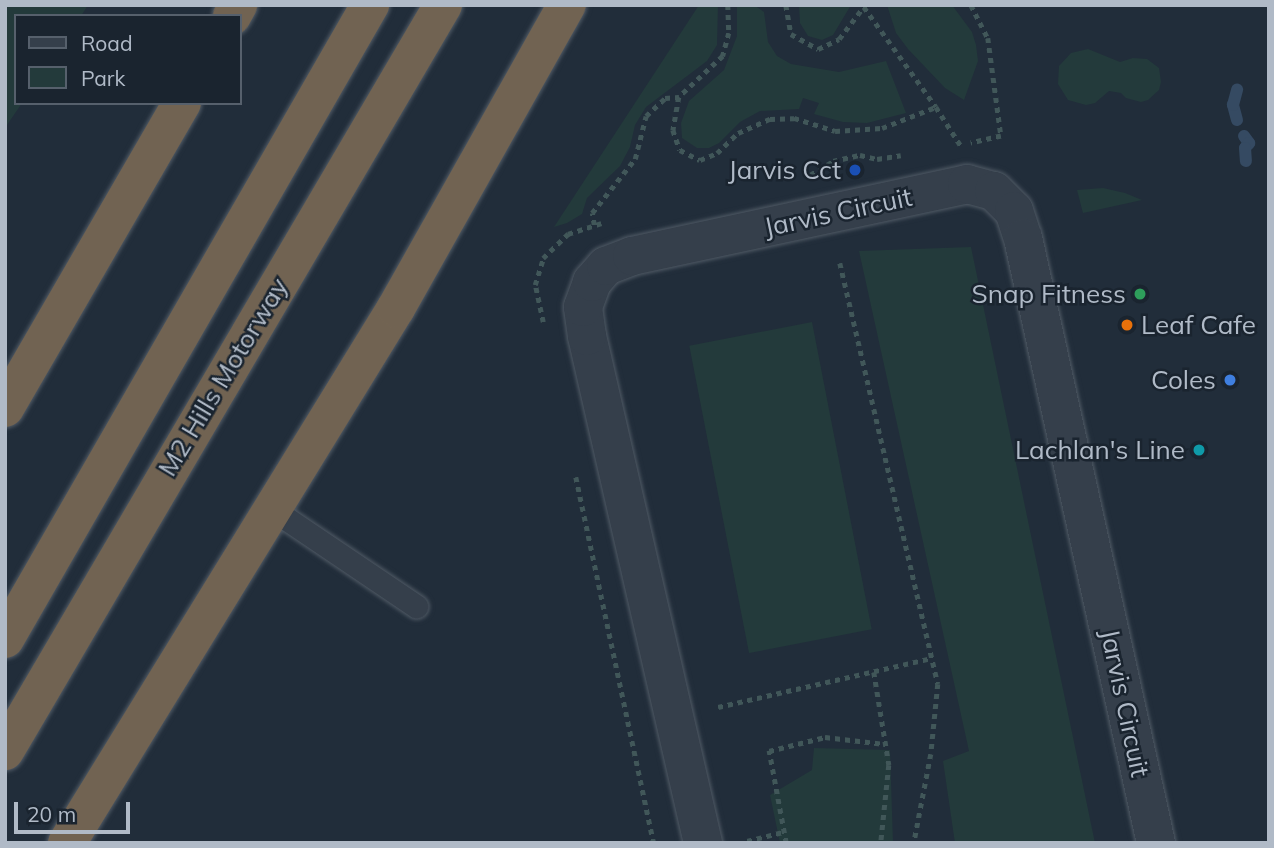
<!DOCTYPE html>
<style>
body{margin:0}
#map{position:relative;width:1274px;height:848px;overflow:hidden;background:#212d3a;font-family:Mulish,sans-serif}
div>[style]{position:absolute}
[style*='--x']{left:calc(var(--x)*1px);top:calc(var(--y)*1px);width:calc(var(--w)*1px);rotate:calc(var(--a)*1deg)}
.green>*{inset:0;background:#233a3b;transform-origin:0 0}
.stream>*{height:12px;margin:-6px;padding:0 6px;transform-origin:6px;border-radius:6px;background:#354a62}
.path>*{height:4.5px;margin-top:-2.25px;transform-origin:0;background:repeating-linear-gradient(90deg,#415759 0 5px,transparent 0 10px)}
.roads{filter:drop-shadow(0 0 2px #505a65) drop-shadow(0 0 2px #505a65)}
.lane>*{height:23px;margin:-11.5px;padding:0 11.5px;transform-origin:11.5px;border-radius:11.5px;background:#353f4b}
.street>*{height:38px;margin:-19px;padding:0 19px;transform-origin:19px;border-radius:19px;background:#353f4b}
.highway>*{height:38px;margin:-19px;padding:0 19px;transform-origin:19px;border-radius:19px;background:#716352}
.dots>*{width:19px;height:19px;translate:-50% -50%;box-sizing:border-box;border:4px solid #1a242f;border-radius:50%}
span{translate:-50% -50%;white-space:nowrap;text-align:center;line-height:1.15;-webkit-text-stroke:5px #1a242f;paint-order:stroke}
.poi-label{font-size:26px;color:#b0bac7}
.right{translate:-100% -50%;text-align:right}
.left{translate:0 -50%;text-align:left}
.street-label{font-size:26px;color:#b0bac7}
.frame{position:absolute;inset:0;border:7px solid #b0bac7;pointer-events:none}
.legend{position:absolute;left:14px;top:14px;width:228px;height:91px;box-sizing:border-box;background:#1a242f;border:2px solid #56606c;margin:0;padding:9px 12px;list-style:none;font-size:21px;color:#b0bac7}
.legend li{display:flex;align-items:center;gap:14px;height:35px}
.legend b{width:35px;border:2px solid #56606c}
.scale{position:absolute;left:14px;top:802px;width:116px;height:32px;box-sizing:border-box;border:4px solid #b0bac7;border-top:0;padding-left:9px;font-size:21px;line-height:24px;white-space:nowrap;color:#b0bac7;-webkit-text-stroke:5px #1a242f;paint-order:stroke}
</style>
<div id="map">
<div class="green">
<i style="clip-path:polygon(5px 5px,88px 5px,81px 16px,16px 16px,16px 103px,22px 103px,5px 128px)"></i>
<i style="clip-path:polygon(699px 5px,718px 5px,717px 45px,707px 61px,646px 107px,635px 125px,630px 147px,620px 166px,587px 198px,582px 214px,567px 223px,554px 227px)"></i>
<i style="clip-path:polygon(737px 5px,754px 5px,764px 12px,768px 42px,777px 56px,791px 64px,839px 72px,886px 61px,906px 113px,867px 123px,843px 122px,814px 114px,819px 103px,803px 98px,799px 109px,760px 111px,740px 122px,719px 143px,709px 148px,697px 148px,682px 138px,681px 123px,689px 101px,724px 70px,737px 36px)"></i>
<i style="clip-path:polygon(799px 5px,851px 5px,833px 35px,822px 40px,808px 36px,800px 23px)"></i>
<i style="clip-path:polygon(887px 5px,952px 5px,972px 32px,976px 45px,978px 61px,964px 100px,945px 88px,908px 49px,896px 33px)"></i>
<i style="clip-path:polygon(1088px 49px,1120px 62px,1133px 58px,1147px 59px,1159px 68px,1161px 82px,1159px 90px,1148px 100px,1141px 102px,1126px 98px,1121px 93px,1109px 91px,1095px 103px,1086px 105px,1068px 100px,1058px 84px,1059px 66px,1071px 53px)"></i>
<i style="clip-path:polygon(1103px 188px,1125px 193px,1142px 200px,1083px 213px,1077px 190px)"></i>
<i style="clip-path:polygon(971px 247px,1095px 843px,955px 843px,943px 761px,969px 751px,859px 251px)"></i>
<i style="left:812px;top:322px;width:313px;height:125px;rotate:79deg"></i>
<i style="clip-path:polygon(814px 748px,890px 750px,893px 843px,780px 843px,770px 795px,812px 770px)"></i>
</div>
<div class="stream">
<i style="--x:1237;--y:120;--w:16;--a:-105"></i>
<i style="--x:1233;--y:105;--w:16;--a:-75"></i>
<i style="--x:1244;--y:136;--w:9;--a:54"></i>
<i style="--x:1249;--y:143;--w:6;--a:129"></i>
<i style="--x:1245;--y:148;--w:13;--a:86"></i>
</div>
<div class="path">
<i style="--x:728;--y:5;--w:28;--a:88"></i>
<i style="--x:729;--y:33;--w:24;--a:105"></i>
<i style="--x:723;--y:56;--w:60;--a:137"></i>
<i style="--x:679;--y:97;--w:34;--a:100"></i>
<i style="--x:673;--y:130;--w:21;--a:71"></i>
<i style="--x:680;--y:150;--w:22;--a:27"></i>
<i style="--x:700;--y:160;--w:18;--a:-22"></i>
<i style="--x:717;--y:153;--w:29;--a:-44"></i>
<i style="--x:738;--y:133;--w:35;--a:-24"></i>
<i style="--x:770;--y:119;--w:24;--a:-2"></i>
<i style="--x:794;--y:118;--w:43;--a:17.6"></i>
<i style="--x:835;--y:131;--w:47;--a:-3.7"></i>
<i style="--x:882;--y:128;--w:58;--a:-21.3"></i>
<i style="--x:936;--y:107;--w:46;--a:57.3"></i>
<i style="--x:786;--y:5;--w:29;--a:80"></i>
<i style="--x:791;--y:34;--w:31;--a:29"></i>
<i style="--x:818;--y:49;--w:23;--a:-25"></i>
<i style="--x:839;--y:39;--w:43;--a:-52.6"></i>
<i style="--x:971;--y:5;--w:37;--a:63"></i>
<i style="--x:988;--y:38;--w:99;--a:82.4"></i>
<i style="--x:1001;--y:136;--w:31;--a:167"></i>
<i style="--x:864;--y:7;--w:123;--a:54.2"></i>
<i style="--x:810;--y:175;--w:27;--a:-31"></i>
<i style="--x:833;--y:161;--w:28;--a:-13"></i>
<i style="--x:860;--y:155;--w:17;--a:13"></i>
<i style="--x:877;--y:159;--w:24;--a:-9"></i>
<i style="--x:594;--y:225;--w:12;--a:-99"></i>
<i style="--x:592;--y:213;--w:69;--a:-51.5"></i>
<i style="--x:635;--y:159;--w:44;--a:-75.7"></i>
<i style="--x:646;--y:116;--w:26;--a:-43"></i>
<i style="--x:665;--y:98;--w:14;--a:-4"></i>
<i style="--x:840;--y:263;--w:432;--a:76.9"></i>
<i style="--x:938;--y:684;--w:70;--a:95.7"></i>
<i style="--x:931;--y:754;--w:91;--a:100.8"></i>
<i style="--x:543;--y:322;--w:38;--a:-102"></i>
<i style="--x:535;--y:285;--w:28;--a:-73"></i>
<i style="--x:543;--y:258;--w:35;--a:-44"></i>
<i style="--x:568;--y:234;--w:35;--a:-18"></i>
<i style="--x:576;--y:477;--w:374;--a:78"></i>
<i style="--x:874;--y:672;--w:94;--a:80.8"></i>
<i style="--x:889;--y:765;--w:78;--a:95.9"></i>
<i style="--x:718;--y:707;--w:220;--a:-12.9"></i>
<i style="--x:747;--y:841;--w:38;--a:-14"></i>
<i style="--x:786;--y:843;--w:94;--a:-100.5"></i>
<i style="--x:769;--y:751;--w:58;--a:-14"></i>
<i style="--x:825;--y:737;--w:60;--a:6.7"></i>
</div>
<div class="roads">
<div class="lane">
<i style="--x:272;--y:509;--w:174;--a:34"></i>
</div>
<div class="street">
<i style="--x:703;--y:843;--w:520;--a:-102.89"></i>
<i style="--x:587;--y:336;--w:29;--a:-98"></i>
<i style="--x:583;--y:307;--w:27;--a:-70"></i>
<i style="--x:592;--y:282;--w:21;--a:-49"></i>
<i style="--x:606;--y:266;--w:28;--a:-21"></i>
<i style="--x:632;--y:256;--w:343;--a:-12.1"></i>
<i style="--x:967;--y:184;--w:28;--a:15"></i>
<i style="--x:994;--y:191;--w:28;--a:45"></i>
<i style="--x:1014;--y:211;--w:28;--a:72"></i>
<i style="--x:1023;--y:238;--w:619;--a:77.6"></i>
</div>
<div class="highway">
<i style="--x:232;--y:16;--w:13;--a:-61"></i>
<i style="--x:5;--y:408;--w:353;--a:-59.9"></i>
<i style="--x:5;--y:639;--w:732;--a:-60.07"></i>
<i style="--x:5;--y:751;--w:865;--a:-59.58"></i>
<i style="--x:67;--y:843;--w:628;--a:-58.41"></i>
<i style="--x:396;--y:308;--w:348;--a:-60.6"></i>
</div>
</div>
<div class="dots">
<i style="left:855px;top:170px;background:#1a4fb4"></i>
<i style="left:1140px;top:294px;background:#2e9e5b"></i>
<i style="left:1127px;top:325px;background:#e8710a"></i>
<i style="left:1230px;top:380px;background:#3f7fe0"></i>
<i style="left:1199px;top:450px;background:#0f9aa8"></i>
</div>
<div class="poi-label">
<span class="right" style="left:841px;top:170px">Jarvis Cct</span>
<span class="right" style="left:1126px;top:294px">Snap Fitness</span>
<span class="left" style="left:1141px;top:325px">Leaf Cafe</span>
<span class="right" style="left:1216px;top:380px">Coles</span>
<span class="right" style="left:1185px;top:450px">Lachlan's Line</span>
</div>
<div class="street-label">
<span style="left:838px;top:212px;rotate:-12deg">Jarvis Circuit</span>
<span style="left:223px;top:377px;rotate:-59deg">M2 Hills Motorway</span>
<span style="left:1125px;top:703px;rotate:78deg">Jarvis Circuit</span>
</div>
<div class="frame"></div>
<ul class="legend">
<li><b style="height:9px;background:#353f4b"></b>Road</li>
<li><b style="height:19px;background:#233a3b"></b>Park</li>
</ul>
<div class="scale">20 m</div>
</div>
